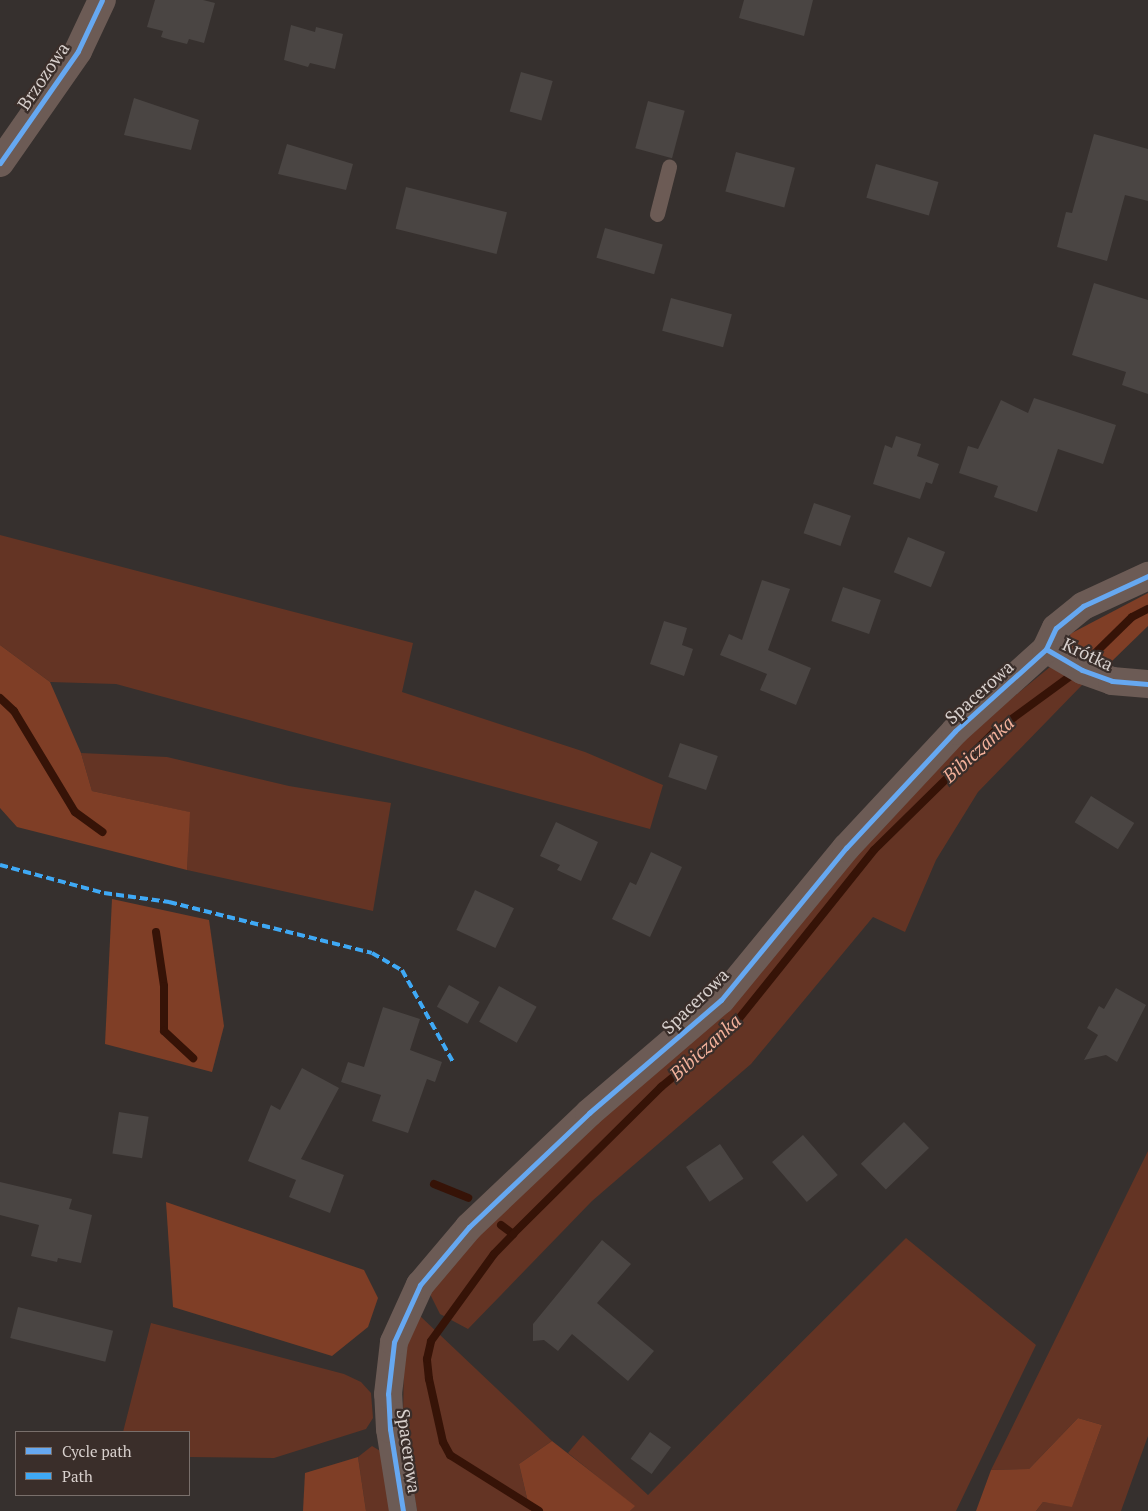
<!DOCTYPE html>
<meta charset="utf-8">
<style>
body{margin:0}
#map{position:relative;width:1148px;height:1511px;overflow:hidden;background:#36302e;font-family:"PT Serif",serif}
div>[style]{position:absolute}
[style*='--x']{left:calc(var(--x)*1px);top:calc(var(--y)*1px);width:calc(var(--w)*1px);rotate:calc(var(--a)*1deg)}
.green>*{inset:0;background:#643424}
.forest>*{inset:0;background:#7f3e26}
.stream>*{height:8px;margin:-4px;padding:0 4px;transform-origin:4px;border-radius:4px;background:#361307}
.building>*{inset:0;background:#4a4543;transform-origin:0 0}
.lane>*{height:15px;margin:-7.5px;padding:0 7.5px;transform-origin:7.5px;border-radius:7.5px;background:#6c5b55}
.street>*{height:28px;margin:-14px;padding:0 14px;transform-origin:14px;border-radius:14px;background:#6c5b55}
.quiet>*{height:4px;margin-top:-2px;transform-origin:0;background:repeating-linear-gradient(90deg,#3fa9f5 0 8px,transparent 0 12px)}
.cycleway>*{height:5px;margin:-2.5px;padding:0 2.5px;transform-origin:2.5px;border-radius:2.5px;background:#66a8f1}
span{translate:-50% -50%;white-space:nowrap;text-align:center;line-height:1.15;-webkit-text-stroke:4.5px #3a2e2a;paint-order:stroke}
.street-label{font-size:18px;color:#d8d0cd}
.water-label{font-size:19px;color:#f1b09a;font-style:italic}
.legend{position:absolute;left:15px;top:1431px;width:175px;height:65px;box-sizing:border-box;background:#3a2e2a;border:1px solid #796f6b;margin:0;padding:6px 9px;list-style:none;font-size:15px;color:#d8d0cd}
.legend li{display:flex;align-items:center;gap:10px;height:25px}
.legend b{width:25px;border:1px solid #796f6b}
</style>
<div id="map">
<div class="green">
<i style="clip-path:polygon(0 535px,413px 643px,402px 692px,585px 752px,663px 785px,650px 829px,116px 684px,50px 682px,0 645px)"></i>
<i style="clip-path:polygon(1050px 667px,1084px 683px,978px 792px,936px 860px,905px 932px,873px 917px,751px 1064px,592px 1201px,468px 1329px,440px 1314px,429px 1292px,480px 1228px,963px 738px)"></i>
<i style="clip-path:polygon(81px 753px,167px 757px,289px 786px,391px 803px,373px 911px,187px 870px,189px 812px,92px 791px)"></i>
<i style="clip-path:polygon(1148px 1151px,1148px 1436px,1121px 1511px,1036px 1511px,1043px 1502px,1072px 1506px,1102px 1425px,1078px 1418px,1029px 1469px,991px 1470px)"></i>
<i style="clip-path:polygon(906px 1238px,1036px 1345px,956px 1511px,630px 1511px,634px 1506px,568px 1453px,583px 1435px,648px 1495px)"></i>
<i style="clip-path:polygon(419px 1315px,552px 1441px,519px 1464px,530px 1511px,417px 1511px,403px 1424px,404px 1351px)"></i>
<i style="clip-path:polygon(151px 1323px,344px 1374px,361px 1382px,371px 1393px,373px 1418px,366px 1429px,274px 1458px,189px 1457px,189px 1432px,123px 1432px)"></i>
<i style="clip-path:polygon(372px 1446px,382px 1452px,391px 1511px,366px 1511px,358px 1457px)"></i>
</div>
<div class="forest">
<i style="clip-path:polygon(1148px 593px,1148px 626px,1111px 662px,1073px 654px,1070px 634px)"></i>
<i style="clip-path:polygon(0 645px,50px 682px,81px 753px,92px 791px,190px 812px,187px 870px,17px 827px,0 808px)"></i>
<i style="clip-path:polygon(112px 899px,209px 920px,224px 1026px,212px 1072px,105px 1044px)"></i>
<i style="clip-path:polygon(166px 1202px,364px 1270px,378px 1298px,368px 1327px,332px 1356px,173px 1307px)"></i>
<i style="clip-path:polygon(1078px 1418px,1102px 1425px,1072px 1507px,1043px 1502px,1036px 1511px,976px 1511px,991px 1470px,1029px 1469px)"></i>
<i style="clip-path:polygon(552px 1441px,635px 1506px,630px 1511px,530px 1511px,519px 1464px)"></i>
<i style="clip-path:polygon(358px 1457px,366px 1511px,303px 1511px,305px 1473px)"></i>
</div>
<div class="stream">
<i style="--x:1084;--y:664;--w:67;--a:-44.4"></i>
<i style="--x:1132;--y:617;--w:18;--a:-27"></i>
<i style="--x:0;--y:698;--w:19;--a:43"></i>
<i style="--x:14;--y:711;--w:118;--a:58.9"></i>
<i style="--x:75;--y:812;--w:34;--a:36"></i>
<i style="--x:156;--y:932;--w:55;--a:81.6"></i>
<i style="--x:164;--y:986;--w:45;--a:90"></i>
<i style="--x:164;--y:1031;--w:40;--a:43"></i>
<i style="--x:434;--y:1184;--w:37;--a:22"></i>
<i style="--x:501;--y:1225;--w:15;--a:37"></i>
<i style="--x:539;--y:1511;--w:105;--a:-147.8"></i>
<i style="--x:450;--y:1455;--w:15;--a:-118"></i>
<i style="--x:443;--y:1442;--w:65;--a:-102.5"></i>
<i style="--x:429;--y:1379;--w:20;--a:-96"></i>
<i style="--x:427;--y:1359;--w:18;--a:-77"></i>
<i style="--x:431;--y:1341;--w:107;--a:-54.1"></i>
<i style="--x:494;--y:1254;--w:28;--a:-46"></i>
<i style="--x:513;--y:1234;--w:209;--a:-44.8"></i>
<i style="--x:661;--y:1087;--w:88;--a:-39.5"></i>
<i style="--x:729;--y:1031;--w:232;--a:-51.3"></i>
<i style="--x:874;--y:850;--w:168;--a:-44.5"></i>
<i style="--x:994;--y:732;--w:102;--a:-36.2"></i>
</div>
<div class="building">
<i style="clip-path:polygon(155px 0,203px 0,215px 3px,204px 43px,189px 39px,187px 44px,171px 40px,161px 37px,163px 31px,147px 27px)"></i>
<i style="clip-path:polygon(744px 0,813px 0,804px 36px,739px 18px)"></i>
<i style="clip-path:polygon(291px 25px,315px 32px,316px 27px,343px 34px,335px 69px,310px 63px,308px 67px,284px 60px)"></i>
<i style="left:521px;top:72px;width:33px;height:41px;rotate:16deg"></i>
<i style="clip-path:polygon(134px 98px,199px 120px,191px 150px,124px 135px)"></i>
<i style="left:648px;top:101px;width:38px;height:49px;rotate:15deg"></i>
<i style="clip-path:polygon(1094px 134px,1148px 149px,1148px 201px,1125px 195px,1107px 261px,1057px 247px,1066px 212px,1072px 213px)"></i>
<i style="clip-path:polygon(287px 144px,353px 164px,346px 190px,278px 174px)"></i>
<i style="left:736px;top:152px;width:61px;height:41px;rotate:15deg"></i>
<i style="left:876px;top:164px;width:65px;height:35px;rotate:16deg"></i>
<i style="left:406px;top:187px;width:104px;height:43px;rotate:14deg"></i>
<i style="left:605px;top:228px;width:60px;height:31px;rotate:16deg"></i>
<i style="clip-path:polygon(1094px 283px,1148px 300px,1148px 394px,1122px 385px,1126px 372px,1072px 355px)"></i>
<i style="left:671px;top:298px;width:63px;height:34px;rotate:15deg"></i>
<i style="clip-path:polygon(1034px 398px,1116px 425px,1103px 464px,1058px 449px,1037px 512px,994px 497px,998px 486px,959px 473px,968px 446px,978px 449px,1001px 400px,1028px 413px)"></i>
<i style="clip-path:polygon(896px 436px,921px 444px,917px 456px,939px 464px,932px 484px,926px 482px,920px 499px,873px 484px,885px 445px,892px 448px)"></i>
<i style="left:814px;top:503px;width:39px;height:32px;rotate:19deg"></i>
<i style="left:908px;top:537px;width:40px;height:38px;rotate:22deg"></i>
<i style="clip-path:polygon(762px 580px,790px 589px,768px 650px,811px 668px,796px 705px,760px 690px,767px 674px,720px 655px,729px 634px,742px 640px)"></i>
<i style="left:843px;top:587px;width:40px;height:36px;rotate:19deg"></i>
<i style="clip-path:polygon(664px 621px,687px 628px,682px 645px,693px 649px,684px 676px,650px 664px)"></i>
<i style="left:680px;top:743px;width:40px;height:36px;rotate:19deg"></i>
<i style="left:1091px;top:796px;width:51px;height:31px;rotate:32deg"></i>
<i style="clip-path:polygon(556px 822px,598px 842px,581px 881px,557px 870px,560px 865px,540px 856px)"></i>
<i style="clip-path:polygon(651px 852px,682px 867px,650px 937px,612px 919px,630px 882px,636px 885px)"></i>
<i style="left:475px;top:890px;width:43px;height:44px;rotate:25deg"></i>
<i style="left:449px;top:985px;width:35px;height:25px;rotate:29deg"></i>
<i style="left:499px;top:986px;width:43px;height:41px;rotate:29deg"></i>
<i style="clip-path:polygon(1116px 988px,1146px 1005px,1117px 1062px,1106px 1055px,1084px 1060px,1098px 1035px,1087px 1028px,1099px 1006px,1104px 1009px)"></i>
<i style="clip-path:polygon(383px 1007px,420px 1019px,410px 1050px,442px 1062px,435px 1082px,427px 1079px,408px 1133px,372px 1121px,381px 1095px,341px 1082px,348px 1062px,364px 1067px)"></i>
<i style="clip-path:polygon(302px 1068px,339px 1088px,301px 1159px,344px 1175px,330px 1213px,289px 1197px,296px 1180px,248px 1161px,271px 1105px,280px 1110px)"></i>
<i style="left:119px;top:1112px;width:30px;height:42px;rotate:9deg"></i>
<i style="left:904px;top:1122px;width:36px;height:60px;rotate:46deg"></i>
<i style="left:803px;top:1135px;width:53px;height:41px;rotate:49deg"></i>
<i style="left:720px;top:1144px;width:42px;height:41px;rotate:56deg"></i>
<i style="clip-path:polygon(0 1182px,72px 1199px,69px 1209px,92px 1215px,81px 1263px,58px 1258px,57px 1262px,31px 1256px,39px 1225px,0 1215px)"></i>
<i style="clip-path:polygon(602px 1240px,631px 1264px,597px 1303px,654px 1351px,628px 1381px,572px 1334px,558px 1351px,544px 1340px,533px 1341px,533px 1324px)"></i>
<i style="left:18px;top:1307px;width:98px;height:32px;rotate:14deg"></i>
<i style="left:650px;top:1432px;width:26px;height:33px;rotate:36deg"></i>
</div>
<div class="lane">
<i style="--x:657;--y:214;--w:49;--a:-75.7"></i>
</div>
<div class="street">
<i style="--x:0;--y:163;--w:136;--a:-55.1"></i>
<i style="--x:78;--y:51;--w:56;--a:-64.8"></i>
<i style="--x:1046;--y:649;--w:42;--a:30.3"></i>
<i style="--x:1082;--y:670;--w:32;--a:20"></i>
<i style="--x:1112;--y:681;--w:36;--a:5"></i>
<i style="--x:403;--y:1511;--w:83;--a:-99"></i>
<i style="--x:390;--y:1429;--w:35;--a:-93"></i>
<i style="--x:388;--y:1394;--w:52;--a:-83.4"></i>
<i style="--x:394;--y:1342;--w:63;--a:-65.5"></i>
<i style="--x:420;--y:1285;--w:76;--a:-49.8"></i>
<i style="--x:469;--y:1227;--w:166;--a:-43.5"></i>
<i style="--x:589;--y:1113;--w:174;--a:-40.6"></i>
<i style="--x:721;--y:1000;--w:197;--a:-50.6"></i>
<i style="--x:846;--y:848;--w:160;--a:-47"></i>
<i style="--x:955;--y:731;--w:122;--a:-42"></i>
<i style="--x:1046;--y:649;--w:23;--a:-65"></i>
<i style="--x:1056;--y:628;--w:35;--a:-39"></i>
<i style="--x:1083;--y:606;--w:72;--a:-24.8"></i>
</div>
<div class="quiet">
<i style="--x:0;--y:865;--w:108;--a:15.1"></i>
<i style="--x:104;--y:893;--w:66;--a:7.9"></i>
<i style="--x:169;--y:902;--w:209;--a:14.1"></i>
<i style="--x:372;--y:953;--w:34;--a:30"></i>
<i style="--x:402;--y:970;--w:107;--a:61"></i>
</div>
<div class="cycleway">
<i style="--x:0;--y:163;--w:136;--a:-55.1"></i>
<i style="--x:78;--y:51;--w:56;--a:-64.8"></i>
<i style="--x:1046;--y:649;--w:42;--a:30.3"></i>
<i style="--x:1082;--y:670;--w:32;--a:20"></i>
<i style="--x:1112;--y:681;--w:36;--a:5"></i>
<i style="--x:403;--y:1511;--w:83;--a:-99"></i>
<i style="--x:390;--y:1429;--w:35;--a:-93"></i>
<i style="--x:388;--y:1394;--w:52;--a:-83.4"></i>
<i style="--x:394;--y:1342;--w:63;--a:-65.5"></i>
<i style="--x:420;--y:1285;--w:76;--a:-49.8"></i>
<i style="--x:469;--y:1227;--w:166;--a:-43.5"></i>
<i style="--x:589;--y:1113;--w:174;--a:-40.6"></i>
<i style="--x:721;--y:1000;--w:197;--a:-50.6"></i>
<i style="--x:846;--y:848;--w:160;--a:-47"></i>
<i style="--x:955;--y:731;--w:122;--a:-42"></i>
<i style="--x:1046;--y:649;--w:23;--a:-65"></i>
<i style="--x:1056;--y:628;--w:35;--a:-39"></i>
<i style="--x:1083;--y:606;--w:72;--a:-24.8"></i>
</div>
<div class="street-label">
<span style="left:43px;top:76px;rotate:-56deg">Brzozowa</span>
<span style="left:1088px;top:654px;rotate:25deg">Krótka</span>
<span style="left:979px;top:692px;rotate:-42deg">Spacerowa</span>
<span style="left:695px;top:1001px;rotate:-44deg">Spacerowa</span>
<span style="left:409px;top:1451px;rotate:82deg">Spacerowa</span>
</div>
<div class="water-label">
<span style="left:978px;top:749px;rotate:-42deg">Bibiczanka</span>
<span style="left:705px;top:1047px;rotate:-42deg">Bibiczanka</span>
</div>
<ul class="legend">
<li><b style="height:6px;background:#66a8f1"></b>Cycle path</li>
<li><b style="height:6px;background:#3fa9f5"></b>Path</li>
</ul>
</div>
